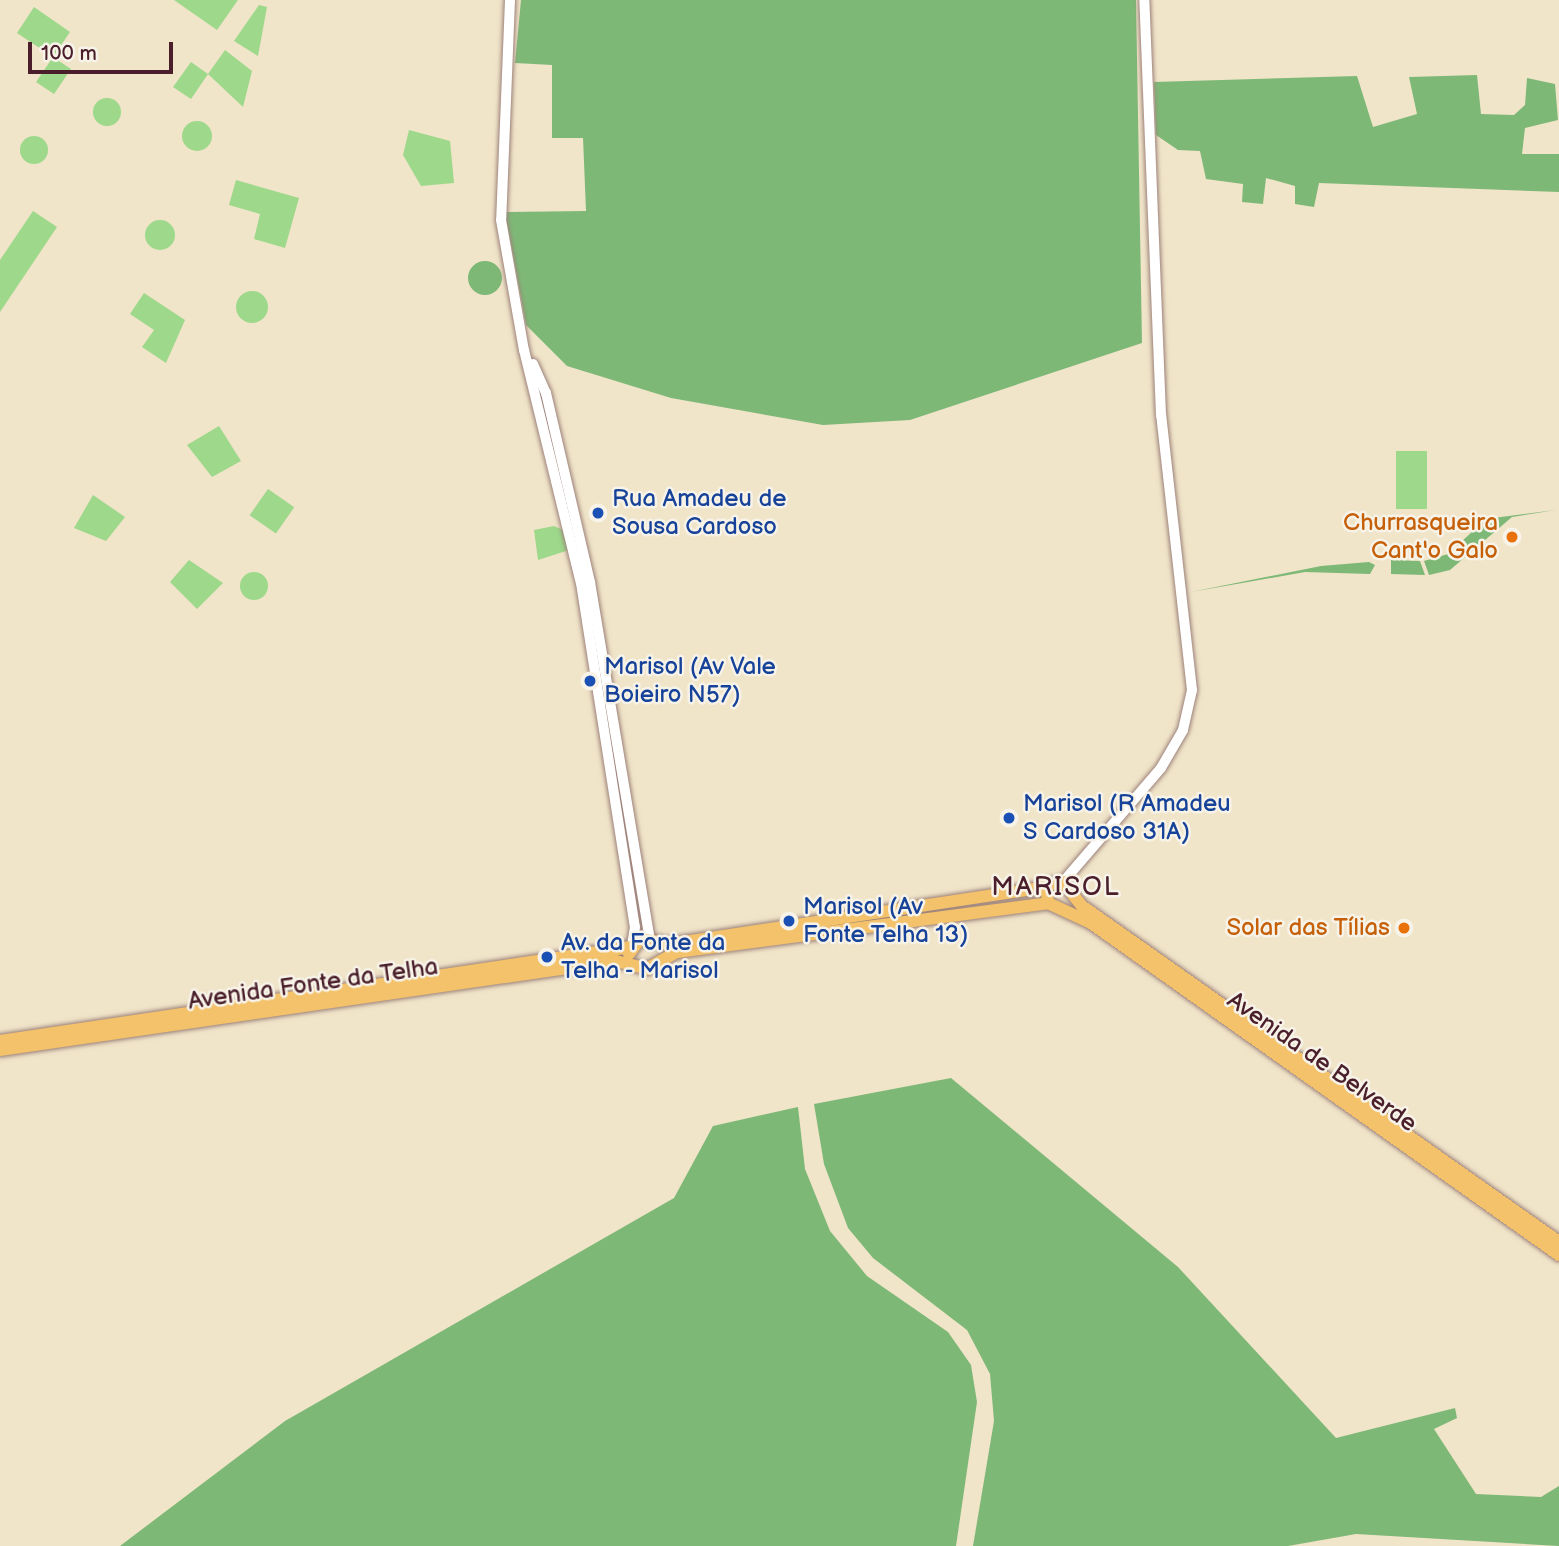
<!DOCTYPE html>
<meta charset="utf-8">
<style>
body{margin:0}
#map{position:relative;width:1559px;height:1546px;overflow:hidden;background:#f0e4c9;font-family:"Balsamiq Sans",sans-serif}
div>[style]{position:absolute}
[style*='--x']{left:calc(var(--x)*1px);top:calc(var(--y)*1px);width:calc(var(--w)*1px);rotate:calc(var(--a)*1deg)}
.green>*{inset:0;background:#9dd88b;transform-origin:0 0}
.round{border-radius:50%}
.forest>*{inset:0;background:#7eb877}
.roads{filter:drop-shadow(0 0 2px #9d827a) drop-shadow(0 0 2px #9d827a)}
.minor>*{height:10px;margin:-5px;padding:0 5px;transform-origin:5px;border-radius:5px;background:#fff}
.major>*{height:12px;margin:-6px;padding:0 6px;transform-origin:6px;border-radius:6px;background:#f3c26a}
.dots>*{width:19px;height:19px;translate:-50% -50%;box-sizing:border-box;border:4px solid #f7f3e8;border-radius:50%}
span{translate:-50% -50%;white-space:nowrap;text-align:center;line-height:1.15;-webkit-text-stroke:5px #f7f3e8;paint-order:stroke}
.transit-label{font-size:24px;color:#164399}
.left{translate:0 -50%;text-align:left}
.food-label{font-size:24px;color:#c56008}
.right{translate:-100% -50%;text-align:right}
.street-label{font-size:24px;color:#4a1f2b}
.neighbourhood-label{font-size:26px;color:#4a1f2b;letter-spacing:2px}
.scale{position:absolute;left:28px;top:42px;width:145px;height:32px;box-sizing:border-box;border:4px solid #4a1f2b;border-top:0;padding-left:9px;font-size:21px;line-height:24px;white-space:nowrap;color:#4a1f2b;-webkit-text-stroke:5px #f7f3e8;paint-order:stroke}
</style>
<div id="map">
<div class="green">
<i style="clip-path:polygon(174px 0,238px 0,217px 30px)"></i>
<i style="clip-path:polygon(259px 5px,267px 7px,258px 56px,234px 41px)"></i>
<i style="clip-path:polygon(34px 7px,70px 32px,53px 57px,71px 69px,54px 94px,36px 82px,53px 57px,17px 33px)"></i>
<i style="clip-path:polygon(225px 50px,252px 71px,243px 107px,208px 74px,191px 99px,173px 87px,191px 62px,208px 74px)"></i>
<i class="round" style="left:93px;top:98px;width:28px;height:28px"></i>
<i class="round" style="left:182px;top:121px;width:30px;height:30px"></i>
<i style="clip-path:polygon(409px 130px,450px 141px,454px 183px,421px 186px,403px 155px)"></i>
<i class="round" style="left:20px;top:136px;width:28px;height:28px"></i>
<i style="clip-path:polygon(236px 180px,299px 198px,285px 248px,254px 239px,260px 214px,229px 205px)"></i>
<i style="clip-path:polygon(33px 211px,57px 227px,0 312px,0 260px)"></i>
<i class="round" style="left:145px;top:220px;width:30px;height:30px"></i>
<i class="round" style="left:236px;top:291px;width:32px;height:32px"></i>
<i style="clip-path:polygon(144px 293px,185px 320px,166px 363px,142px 347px,154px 330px,130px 314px)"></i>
<i style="clip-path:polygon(219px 426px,241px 461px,212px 477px,187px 445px)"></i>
<i style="left:1396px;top:451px;width:31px;height:58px"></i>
<i style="left:268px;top:489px;width:32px;height:32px;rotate:35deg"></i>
<i style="clip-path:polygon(93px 495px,125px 517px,106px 541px,74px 528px)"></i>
<i style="clip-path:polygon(554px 526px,563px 530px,569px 550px,538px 560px,534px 530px)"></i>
<i style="clip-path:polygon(189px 560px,223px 583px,197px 609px,170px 582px)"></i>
<i class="round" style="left:240px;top:572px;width:28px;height:28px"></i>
</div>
<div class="forest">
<i style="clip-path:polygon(521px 0,1136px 0,1142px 343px,910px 420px,823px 425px,671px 398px,567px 366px,526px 325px,505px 212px,586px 211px,583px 138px,552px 138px,552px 65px,515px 63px)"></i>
<i style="clip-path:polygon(1477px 75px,1481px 114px,1514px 115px,1525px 105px,1527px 78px,1555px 84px,1558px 120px,1525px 128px,1522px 154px,1559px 154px,1559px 192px,1319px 183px,1314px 207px,1295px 204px,1295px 186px,1266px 178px,1263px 204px,1242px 202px,1243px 184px,1206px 179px,1200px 151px,1178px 150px,1156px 135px,1154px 82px,1357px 76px,1373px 127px,1417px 114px,1409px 77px)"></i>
<i class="round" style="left:468px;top:261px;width:34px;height:34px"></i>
<i style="clip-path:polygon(1556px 510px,1512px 517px,1450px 570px,1429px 575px,1424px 561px,1448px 554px,1486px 519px)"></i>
<i style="clip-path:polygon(1391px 560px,1420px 561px,1425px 575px,1391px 574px)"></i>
<i style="clip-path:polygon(1369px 562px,1375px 565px,1370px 574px,1305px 572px,1191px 592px,1321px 566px)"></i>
<i style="clip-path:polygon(951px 1078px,1178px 1267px,1336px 1438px,1455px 1408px,1457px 1418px,1434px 1429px,1476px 1494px,1541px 1497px,1559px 1486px,1559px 1546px,1356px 1534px,1288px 1546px,973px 1546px,994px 1421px,990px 1374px,967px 1330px,873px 1258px,848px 1228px,824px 1164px,814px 1104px)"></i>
<i style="clip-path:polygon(798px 1107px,805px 1169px,830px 1231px,867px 1276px,948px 1332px,971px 1365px,977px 1402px,956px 1546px,120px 1546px,285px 1421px,674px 1198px,713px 1126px)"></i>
</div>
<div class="roads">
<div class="minor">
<i style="--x:510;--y:0;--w:220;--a:92.3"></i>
<i style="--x:501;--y:220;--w:132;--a:80"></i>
<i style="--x:524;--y:350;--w:240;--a:76.3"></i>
<i style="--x:581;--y:583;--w:348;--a:81.1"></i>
<i style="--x:635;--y:927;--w:18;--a:99"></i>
<i style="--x:533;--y:364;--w:32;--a:66"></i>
<i style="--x:546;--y:393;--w:194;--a:76.9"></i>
<i style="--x:590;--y:582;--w:363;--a:80.5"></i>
<i style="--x:1063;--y:882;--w:150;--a:-49.3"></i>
<i style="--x:1161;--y:768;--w:44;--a:-59.9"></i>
<i style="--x:1183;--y:730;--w:41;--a:-77.3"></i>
<i style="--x:1192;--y:690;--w:277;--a:-96.4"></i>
<i style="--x:1161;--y:415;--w:415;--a:-92.3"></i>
</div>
<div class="major">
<i style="--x:1048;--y:903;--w:18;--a:-96"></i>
<i style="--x:1046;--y:885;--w:17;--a:-10"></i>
<i style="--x:1063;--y:882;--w:31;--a:52"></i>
<i style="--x:1082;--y:906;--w:583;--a:35.16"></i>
<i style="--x:629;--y:954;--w:19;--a:-54"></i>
<i style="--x:640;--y:939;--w:30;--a:9"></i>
<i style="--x:670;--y:944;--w:379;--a:-8.6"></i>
<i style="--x:0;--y:1041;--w:638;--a:-8.47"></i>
<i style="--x:0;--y:1050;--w:622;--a:-8.22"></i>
<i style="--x:616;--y:961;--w:32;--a:14"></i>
<i style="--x:647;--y:969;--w:34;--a:-30"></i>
<i style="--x:677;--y:952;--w:374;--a:-7.5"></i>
<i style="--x:1048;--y:903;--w:47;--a:24.9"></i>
<i style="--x:1091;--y:923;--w:574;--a:35.35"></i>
</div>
</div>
<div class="dots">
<i style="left:598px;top:513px;background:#1a4fb4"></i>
<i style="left:1512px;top:537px;background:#e8710a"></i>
<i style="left:590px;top:681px;background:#1a4fb4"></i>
<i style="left:1009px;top:818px;background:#1a4fb4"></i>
<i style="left:789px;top:921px;background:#1a4fb4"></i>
<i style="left:1404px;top:928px;background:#e8710a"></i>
<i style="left:547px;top:957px;background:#1a4fb4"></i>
</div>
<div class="transit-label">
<span class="left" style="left:612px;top:513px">Rua Amadeu de<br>Sousa Cardoso</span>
<span class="left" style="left:604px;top:681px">Marisol (Av Vale<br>Boieiro N57)</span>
<span class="left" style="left:1023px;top:818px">Marisol (R Amadeu<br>S Cardoso 31A)</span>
<span class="left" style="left:803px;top:921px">Marisol (Av<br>Fonte Telha 13)</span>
<span class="left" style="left:561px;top:957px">Av. da Fonte da<br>Telha - Marisol</span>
</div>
<div class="food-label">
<span class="right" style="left:1498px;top:537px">Churrasqueira<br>Cant'o Galo</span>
<span class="right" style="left:1390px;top:928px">Solar das Tílias</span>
</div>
<div class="street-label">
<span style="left:313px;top:984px;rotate:-8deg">Avenida Fonte da Telha</span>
<span style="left:1322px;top:1062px;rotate:35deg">Avenida de Belverde</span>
</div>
<div class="neighbourhood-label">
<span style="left:1056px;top:888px">MARISOL</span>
</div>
<div class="scale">100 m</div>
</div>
